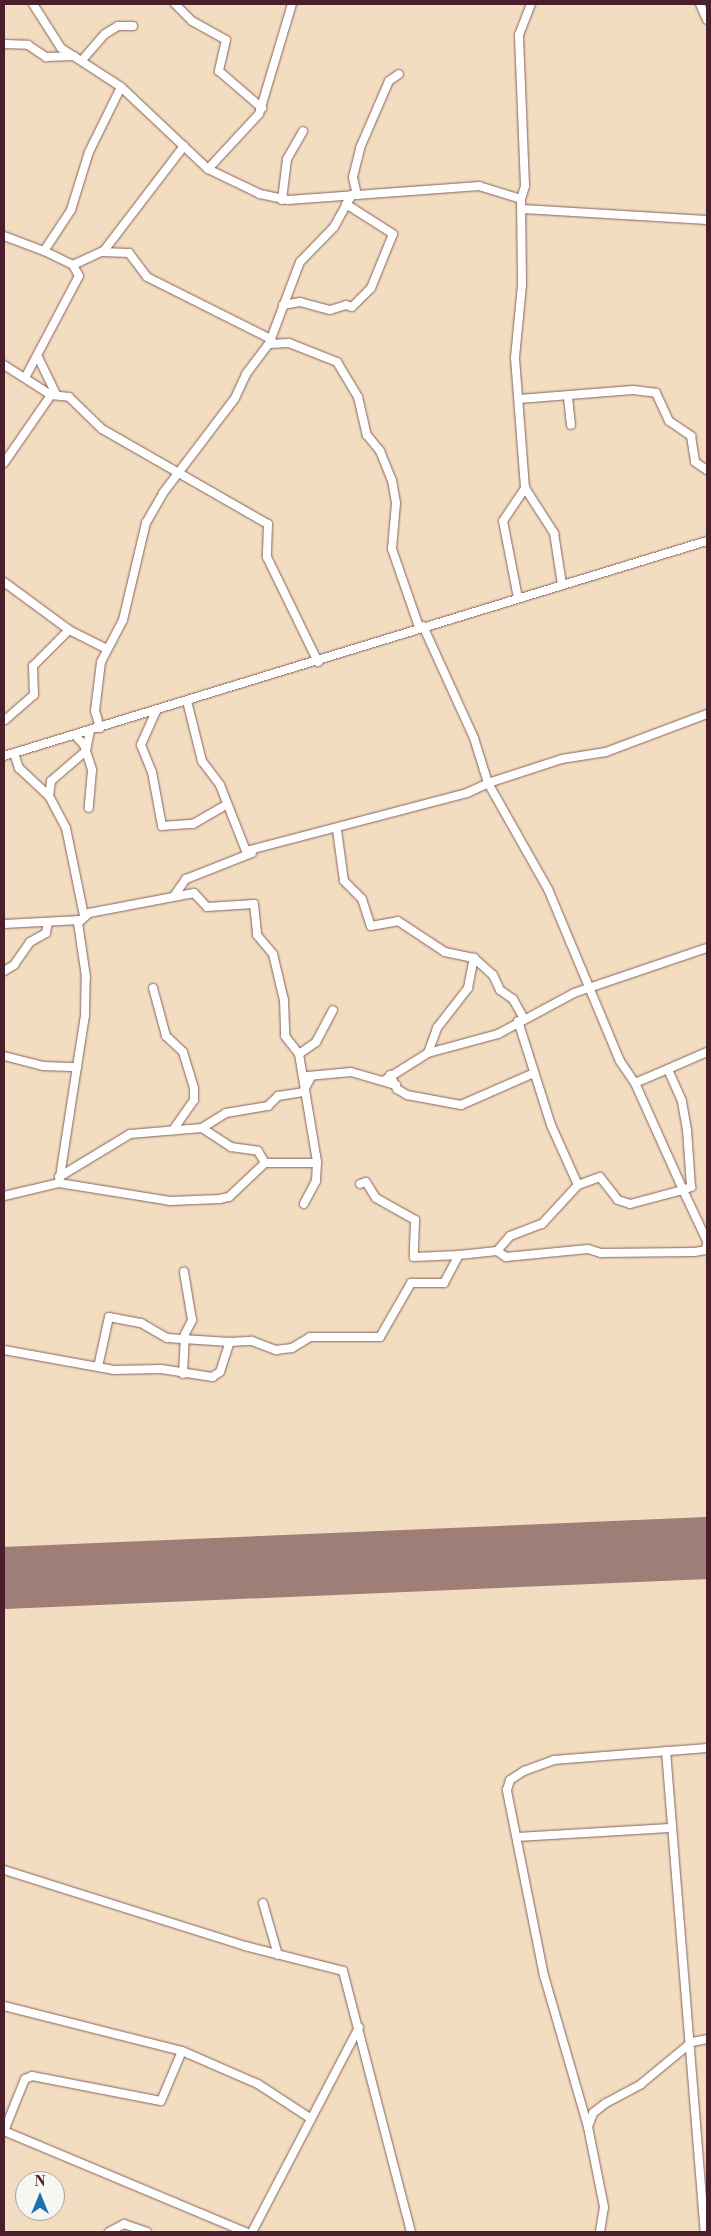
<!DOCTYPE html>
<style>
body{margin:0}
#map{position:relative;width:711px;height:2236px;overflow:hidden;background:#f3ddc0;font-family:"Libre Bodoni",serif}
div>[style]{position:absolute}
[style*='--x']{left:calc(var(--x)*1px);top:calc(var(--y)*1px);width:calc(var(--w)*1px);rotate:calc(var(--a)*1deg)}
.runway>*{height:62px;margin:-31px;padding:0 31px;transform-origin:31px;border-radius:31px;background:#9e7e76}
.roads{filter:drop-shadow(0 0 1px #85625f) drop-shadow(0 0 1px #85625f)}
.street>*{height:8px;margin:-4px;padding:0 4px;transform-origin:4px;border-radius:4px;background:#fff}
span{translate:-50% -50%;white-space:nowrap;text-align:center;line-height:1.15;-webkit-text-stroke:4.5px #f6f6f2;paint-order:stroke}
.frame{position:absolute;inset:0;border:5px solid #4a1f2b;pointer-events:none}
.north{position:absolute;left:15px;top:2171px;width:50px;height:50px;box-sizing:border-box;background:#f6f6f2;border:1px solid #b1a0a2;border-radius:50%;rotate:0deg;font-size:14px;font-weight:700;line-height:20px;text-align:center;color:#4a1f2b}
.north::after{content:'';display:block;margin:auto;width:18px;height:22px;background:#1f6fb2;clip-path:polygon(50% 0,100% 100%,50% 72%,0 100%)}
</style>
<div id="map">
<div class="runway">
<i style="--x:4;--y:1578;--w:704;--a:-2.44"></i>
</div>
<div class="roads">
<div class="street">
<i style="--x:33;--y:4;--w:52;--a:57.5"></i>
<i style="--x:61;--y:48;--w:72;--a:33"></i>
<i style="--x:121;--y:87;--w:120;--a:43.3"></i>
<i style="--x:208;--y:169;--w:58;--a:25.7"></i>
<i style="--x:260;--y:194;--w:29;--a:12"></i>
<i style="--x:288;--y:200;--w:192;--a:-4.2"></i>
<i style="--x:479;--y:186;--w:44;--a:17.2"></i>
<i style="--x:521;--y:199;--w:86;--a:89.3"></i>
<i style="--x:522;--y:285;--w:73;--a:95.5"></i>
<i style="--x:515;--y:358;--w:130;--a:85.6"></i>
<i style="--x:525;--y:488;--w:54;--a:57.2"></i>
<i style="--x:554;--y:533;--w:52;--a:81.1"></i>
<i style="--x:175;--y:4;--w:24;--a:45"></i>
<i style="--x:192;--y:21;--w:39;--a:29"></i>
<i style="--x:226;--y:40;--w:32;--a:103"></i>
<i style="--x:219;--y:71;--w:57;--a:40.7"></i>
<i style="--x:700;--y:4;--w:17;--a:66"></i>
<i style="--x:4;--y:44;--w:24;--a:2"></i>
<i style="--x:28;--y:45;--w:22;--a:34"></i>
<i style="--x:46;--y:57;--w:28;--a:-2"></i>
<i style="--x:83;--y:59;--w:33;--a:-49"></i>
<i style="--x:105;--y:34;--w:15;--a:-32"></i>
<i style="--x:118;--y:26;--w:15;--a:0"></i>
<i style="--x:184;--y:146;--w:133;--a:127.4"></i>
<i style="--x:103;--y:252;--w:26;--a:2"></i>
<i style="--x:129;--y:253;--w:30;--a:53"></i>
<i style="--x:147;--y:277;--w:139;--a:26.6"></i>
<i style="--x:208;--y:169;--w:75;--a:-47.2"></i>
<i style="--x:259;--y:114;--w:115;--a:-73.3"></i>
<i style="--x:357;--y:195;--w:18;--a:-103"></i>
<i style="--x:353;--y:177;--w:30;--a:-76"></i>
<i style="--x:360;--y:148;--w:73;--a:-66.6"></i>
<i style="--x:389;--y:81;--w:12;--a:-35"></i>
<i style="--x:521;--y:199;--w:14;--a:-73"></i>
<i style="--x:525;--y:186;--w:151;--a:-92.3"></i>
<i style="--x:519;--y:35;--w:33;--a:-69"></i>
<i style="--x:282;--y:200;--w:41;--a:-83"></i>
<i style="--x:287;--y:159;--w:32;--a:-60"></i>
<i style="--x:523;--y:209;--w:184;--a:3.4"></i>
<i style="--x:4;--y:236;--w:43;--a:20.6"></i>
<i style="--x:44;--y:251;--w:49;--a:-56.6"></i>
<i style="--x:71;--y:210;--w:61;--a:-72.8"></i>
<i style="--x:89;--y:152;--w:72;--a:-63.8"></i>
<i style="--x:73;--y:265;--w:33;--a:-25"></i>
<i style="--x:283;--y:305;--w:17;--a:-10"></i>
<i style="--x:300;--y:302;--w:31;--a:15"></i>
<i style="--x:330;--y:310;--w:17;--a:-17"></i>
<i style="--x:346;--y:305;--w:6;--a:18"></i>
<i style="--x:352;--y:307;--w:27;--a:-45"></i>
<i style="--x:371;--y:288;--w:58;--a:-67.8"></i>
<i style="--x:393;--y:234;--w:56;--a:-147.4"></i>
<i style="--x:269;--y:344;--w:20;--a:-3"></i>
<i style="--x:289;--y:343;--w:52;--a:21.6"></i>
<i style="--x:337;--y:362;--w:41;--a:59"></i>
<i style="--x:358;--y:397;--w:39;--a:77"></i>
<i style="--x:367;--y:435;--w:21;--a:51"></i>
<i style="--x:380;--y:451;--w:31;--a:68"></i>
<i style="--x:392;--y:480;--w:23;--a:80"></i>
<i style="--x:396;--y:503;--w:46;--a:95"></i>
<i style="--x:392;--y:549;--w:83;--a:70.9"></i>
<i style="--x:38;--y:357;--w:41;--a:64.1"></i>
<i style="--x:4;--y:365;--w:56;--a:32.6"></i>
<i style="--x:51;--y:395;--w:18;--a:6"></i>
<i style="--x:69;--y:397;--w:46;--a:44.1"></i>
<i style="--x:102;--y:429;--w:191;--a:29.8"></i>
<i style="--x:268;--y:524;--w:33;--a:92"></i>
<i style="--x:267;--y:557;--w:117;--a:64.1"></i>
<i style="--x:26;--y:376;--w:113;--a:-62.1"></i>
<i style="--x:79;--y:276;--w:13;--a:-119"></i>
<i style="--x:73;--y:265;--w:32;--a:-154"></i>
<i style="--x:568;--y:397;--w:28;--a:84"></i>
<i style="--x:519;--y:399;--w:114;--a:-4.5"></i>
<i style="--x:633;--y:390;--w:23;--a:7"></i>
<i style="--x:656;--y:393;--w:31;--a:65"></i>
<i style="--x:669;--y:421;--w:27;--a:34"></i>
<i style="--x:691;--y:436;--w:26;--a:81"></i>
<i style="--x:695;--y:462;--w:14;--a:34"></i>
<i style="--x:4;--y:463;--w:83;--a:-55.3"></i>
<i style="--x:4;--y:582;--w:81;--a:36.4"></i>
<i style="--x:69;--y:630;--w:40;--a:26.6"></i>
<i style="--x:518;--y:598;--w:78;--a:-101"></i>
<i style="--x:503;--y:521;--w:40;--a:-56"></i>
<i style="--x:187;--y:701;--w:62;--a:76"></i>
<i style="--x:202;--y:761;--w:30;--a:53"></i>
<i style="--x:220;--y:785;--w:71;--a:68.5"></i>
<i style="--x:246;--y:851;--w:228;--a:-14.7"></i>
<i style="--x:467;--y:793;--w:23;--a:-25"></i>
<i style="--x:488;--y:783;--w:47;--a:-107.3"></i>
<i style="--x:474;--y:738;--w:123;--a:-114.5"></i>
<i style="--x:156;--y:711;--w:37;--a:114"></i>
<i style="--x:141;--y:745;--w:29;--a:68"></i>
<i style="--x:152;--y:772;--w:55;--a:79.5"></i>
<i style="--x:162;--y:826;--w:31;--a:-4"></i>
<i style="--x:193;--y:824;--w:38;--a:-30"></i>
<i style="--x:707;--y:714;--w:108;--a:159.4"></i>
<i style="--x:606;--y:752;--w:45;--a:171"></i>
<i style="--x:562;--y:759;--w:78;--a:162"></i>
<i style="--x:488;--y:783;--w:122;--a:60.5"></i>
<i style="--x:548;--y:889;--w:186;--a:67.3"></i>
<i style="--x:620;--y:1061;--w:27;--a:56"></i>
<i style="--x:635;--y:1083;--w:117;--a:65.8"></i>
<i style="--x:683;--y:1190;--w:9;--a:-21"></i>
<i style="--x:691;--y:1187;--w:57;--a:-94"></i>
<i style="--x:687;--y:1130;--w:29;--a:-100"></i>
<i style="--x:682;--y:1101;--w:35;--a:-114"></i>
<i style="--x:668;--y:1069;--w:43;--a:-23.6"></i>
<i style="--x:5;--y:720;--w:38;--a:-41"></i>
<i style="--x:34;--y:695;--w:29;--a:-92"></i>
<i style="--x:33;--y:666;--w:51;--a:-45"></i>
<i style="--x:100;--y:728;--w:18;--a:-106"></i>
<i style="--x:95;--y:711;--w:49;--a:-83"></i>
<i style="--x:101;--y:662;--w:47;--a:-62.4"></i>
<i style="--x:123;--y:620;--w:100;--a:-76.7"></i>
<i style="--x:146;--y:523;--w:34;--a:-60"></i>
<i style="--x:163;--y:493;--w:119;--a:-52.8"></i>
<i style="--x:235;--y:398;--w:26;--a:-65"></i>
<i style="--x:246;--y:374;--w:38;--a:-53"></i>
<i style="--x:269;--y:344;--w:88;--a:-69.3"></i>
<i style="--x:300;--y:262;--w:49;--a:-45.8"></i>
<i style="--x:334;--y:227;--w:37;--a:-61"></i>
<i style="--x:75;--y:735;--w:13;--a:48"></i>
<i style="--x:84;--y:745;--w:26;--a:72"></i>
<i style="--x:92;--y:770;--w:38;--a:95"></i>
<i style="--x:14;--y:753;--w:16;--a:72"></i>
<i style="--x:19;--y:768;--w:41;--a:43"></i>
<i style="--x:49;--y:796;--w:36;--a:62"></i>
<i style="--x:66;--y:828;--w:90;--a:78.4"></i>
<i style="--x:4;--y:756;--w:735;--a:-17.01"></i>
<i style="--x:49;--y:796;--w:15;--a:-82"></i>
<i style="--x:51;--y:781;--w:46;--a:-40.6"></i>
<i style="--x:86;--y:751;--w:21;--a:-79"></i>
<i style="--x:337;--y:830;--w:51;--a:82.2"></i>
<i style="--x:344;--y:881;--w:25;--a:45"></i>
<i style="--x:362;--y:899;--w:28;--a:72"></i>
<i style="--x:371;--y:926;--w:27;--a:-10"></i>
<i style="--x:398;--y:921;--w:56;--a:33.4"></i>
<i style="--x:445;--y:952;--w:30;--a:12"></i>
<i style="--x:474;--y:958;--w:25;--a:42"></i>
<i style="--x:493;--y:975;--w:17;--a:65"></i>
<i style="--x:500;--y:990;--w:16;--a:35"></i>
<i style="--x:513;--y:999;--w:21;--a:61"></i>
<i style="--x:174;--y:896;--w:21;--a:-55"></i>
<i style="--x:186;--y:879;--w:71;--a:-21.5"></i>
<i style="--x:4;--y:924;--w:76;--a:-3"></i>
<i style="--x:4;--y:971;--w:12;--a:-31"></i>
<i style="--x:14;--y:965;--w:28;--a:-55"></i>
<i style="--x:30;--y:942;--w:18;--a:-29"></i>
<i style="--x:46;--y:933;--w:11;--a:-80"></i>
<i style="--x:153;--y:988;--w:50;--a:74.8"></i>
<i style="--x:166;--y:1036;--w:23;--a:43"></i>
<i style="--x:183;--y:1052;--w:38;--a:73"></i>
<i style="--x:194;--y:1088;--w:12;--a:90"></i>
<i style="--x:194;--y:1100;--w:37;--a:125"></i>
<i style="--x:518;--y:1021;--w:109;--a:72.4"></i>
<i style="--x:551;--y:1125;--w:66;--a:65.8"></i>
<i style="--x:428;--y:1053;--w:27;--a:-70"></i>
<i style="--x:437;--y:1028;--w:51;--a:-52.2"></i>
<i style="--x:468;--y:988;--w:31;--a:-79"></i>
<i style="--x:299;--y:1054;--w:21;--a:-35"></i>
<i style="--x:316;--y:1042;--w:36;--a:-62"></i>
<i style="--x:4;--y:1056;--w:40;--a:14.4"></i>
<i style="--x:43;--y:1066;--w:34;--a:2"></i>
<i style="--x:390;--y:1075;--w:16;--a:63"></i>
<i style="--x:397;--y:1089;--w:12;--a:31"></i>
<i style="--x:407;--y:1095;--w:55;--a:10.5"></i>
<i style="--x:461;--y:1105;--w:80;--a:-23.7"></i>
<i style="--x:308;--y:1076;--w:43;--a:-5.3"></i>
<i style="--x:351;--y:1072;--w:47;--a:16.1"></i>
<i style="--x:385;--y:1080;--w:51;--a:-32.1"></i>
<i style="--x:428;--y:1053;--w:73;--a:-15.2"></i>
<i style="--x:498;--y:1034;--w:86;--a:-28.3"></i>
<i style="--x:574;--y:993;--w:140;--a:-18.7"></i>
<i style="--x:635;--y:1083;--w:36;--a:-23"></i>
<i style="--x:202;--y:1128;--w:35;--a:33"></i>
<i style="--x:231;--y:1147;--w:27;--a:8"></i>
<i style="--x:258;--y:1151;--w:14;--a:60"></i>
<i style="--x:59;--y:1177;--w:83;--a:-31.2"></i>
<i style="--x:130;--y:1134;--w:72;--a:-4.8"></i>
<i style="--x:202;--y:1128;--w:28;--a:-32"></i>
<i style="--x:226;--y:1113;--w:43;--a:-9.5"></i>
<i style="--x:268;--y:1106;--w:14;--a:-45"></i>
<i style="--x:278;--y:1096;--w:25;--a:-9"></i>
<i style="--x:303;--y:1092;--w:17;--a:-62"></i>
<i style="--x:59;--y:1183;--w:169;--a:-81.2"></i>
<i style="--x:85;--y:1016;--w:39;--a:-89"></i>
<i style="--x:86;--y:977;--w:55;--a:-98.4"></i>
<i style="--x:78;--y:923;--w:15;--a:-42"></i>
<i style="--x:89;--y:913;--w:107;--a:-10.8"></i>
<i style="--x:194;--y:893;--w:19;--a:47"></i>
<i style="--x:207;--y:907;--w:47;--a:-3.7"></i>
<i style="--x:254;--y:904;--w:31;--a:84"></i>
<i style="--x:257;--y:935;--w:25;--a:50"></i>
<i style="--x:273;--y:954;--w:47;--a:76.6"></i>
<i style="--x:284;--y:1000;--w:36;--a:88"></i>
<i style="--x:285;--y:1036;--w:23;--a:52"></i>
<i style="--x:299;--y:1054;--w:109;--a:80.5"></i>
<i style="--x:317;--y:1162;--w:19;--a:93"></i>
<i style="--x:316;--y:1181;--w:26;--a:118"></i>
<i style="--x:360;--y:1184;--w:6;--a:-18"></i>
<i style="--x:366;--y:1182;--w:19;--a:58"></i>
<i style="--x:376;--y:1198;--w:45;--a:29.4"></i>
<i style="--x:415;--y:1220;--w:37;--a:92"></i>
<i style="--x:414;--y:1257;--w:45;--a:-2.5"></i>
<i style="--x:4;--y:1196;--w:57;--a:-13.3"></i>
<i style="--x:59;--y:1183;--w:112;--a:9.2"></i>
<i style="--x:170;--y:1201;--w:50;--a:-2.3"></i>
<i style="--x:220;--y:1199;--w:9;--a:-13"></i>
<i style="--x:229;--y:1197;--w:50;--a:-43.4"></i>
<i style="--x:265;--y:1163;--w:52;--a:0"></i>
<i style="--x:497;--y:1251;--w:11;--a:34"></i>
<i style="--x:506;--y:1257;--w:82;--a:-5.6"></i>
<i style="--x:588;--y:1249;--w:14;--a:17"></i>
<i style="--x:601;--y:1253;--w:93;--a:-0.6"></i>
<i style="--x:694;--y:1252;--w:12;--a:-9"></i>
<i style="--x:706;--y:1250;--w:6;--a:-81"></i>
<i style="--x:4;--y:1350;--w:112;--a:10.3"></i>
<i style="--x:114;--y:1370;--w:47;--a:-1.2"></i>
<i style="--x:161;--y:1369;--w:52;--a:8.9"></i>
<i style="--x:212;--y:1377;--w:9;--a:-32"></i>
<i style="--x:220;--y:1372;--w:32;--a:-72"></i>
<i style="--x:230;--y:1342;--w:22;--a:-3"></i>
<i style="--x:252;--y:1341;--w:26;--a:21"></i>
<i style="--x:276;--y:1350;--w:16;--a:-7"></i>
<i style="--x:292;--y:1348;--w:21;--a:-31"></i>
<i style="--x:310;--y:1337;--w:70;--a:0"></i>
<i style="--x:380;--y:1337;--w:62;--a:-60.1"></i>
<i style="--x:411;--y:1283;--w:33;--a:0"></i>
<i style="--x:444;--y:1283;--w:32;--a:-62"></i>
<i style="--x:459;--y:1255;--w:38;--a:-6"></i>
<i style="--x:497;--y:1251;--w:20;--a:-49"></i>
<i style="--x:510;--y:1236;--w:34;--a:-21"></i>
<i style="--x:542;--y:1224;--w:53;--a:-47.3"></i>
<i style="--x:578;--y:1185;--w:23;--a:-20"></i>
<i style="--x:600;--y:1177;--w:29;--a:52"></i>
<i style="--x:618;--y:1200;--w:13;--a:18"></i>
<i style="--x:630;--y:1204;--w:55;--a:-14.8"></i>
<i style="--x:683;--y:1190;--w:56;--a:64.8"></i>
<i style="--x:98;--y:1367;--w:51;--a:-77.6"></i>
<i style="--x:109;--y:1317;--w:33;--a:11"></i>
<i style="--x:141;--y:1323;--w:30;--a:30"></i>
<i style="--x:167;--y:1338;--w:63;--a:3.6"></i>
<i style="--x:183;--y:1374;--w:40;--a:-87.1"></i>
<i style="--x:185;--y:1334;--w:16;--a:-63"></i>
<i style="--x:192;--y:1320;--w:49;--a:-99.5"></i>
<i style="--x:666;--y:1751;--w:483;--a:85.4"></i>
<i style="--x:517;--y:1837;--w:153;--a:-3.4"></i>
<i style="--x:4;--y:1870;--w:253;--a:17.5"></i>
<i style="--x:245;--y:1946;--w:101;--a:14.3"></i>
<i style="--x:343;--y:1971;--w:270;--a:75.4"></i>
<i style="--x:263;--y:1903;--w:54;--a:73.9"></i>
<i style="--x:4;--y:2006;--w:184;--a:14.2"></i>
<i style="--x:182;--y:2051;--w:83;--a:23.5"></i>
<i style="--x:258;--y:2084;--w:62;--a:33.2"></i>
<i style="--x:588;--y:2127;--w:15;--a:-70"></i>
<i style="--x:593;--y:2113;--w:16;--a:-38"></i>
<i style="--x:606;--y:2103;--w:40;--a:-28"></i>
<i style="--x:641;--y:2084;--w:66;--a:-39.5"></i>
<i style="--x:692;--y:2042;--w:15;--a:-11"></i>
<i style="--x:4;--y:2131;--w:262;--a:22.7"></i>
<i style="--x:4;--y:2131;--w:56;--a:-68"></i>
<i style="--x:25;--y:2079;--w:8;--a:-23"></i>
<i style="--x:32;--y:2076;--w:131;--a:11"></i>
<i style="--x:161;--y:2101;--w:54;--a:-67.2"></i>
<i style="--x:109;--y:2232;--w:17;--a:-28"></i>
<i style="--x:124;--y:2224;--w:24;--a:19"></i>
<i style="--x:252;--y:2232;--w:231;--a:-62.4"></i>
<i style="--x:600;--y:2232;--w:25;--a:-81"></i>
<i style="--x:604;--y:2207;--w:82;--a:-101.3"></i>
<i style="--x:588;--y:2127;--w:157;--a:-106.2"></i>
<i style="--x:544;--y:1976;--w:190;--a:-101.3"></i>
<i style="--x:507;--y:1790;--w:10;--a:-73"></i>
<i style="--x:510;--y:1780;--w:17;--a:-33"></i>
<i style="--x:524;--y:1771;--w:32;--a:-20"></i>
<i style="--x:554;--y:1760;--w:153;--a:-4.5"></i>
</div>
</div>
<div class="frame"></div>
<div class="north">N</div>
</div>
